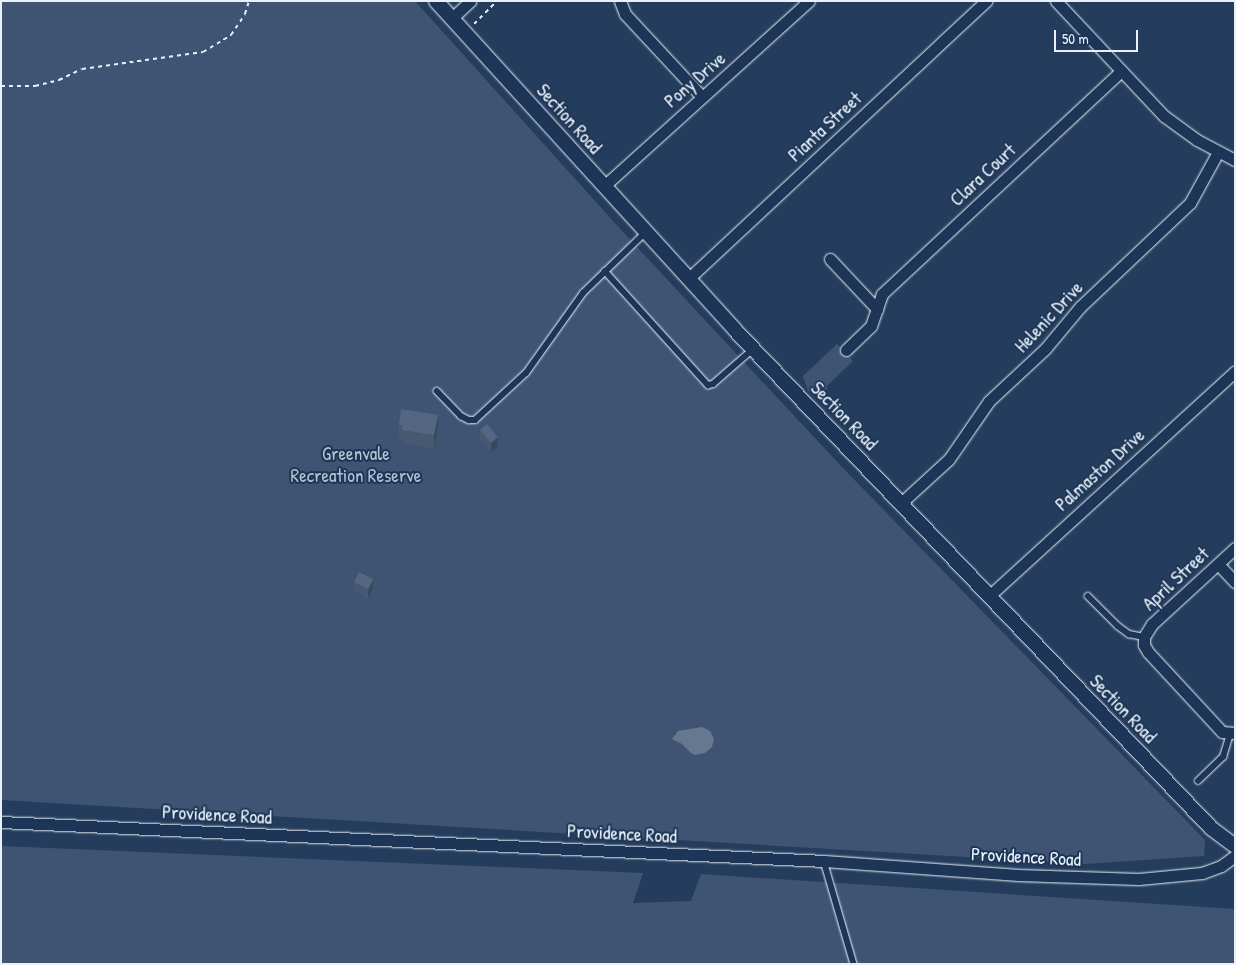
<!DOCTYPE html>
<style>
body{margin:0}
#map{position:relative;width:1236px;height:965px;overflow:hidden;background:#253d5d;font-family:"Patrick Hand",sans-serif}
div>[style]{position:absolute}
[style*='--x']{left:calc(var(--x)*1px);top:calc(var(--y)*1px);width:calc(var(--w)*1px);rotate:calc(var(--a)*1deg)}
.green>*{inset:0;background:#3e5472}
.water>*{inset:0;background:#657890}
.path>*{height:2px;margin-top:-1px;transform-origin:0;background:repeating-linear-gradient(90deg,#e8f1f8 0 4px,transparent 0 8px)}
.roads{filter:drop-shadow(0 0 1px #e8f1f8) drop-shadow(0 0 1px #e8f1f8)}
.service>*{height:5.5px;margin:-2.75px;padding:0 2.75px;transform-origin:2.75px;border-radius:2.75px;background:#1d3557}
.minor>*{height:11px;margin:-5.5px;padding:0 5.5px;transform-origin:5.5px;border-radius:5.5px;background:#1d3557}
.tertiary>*{height:14px;margin:-7px;padding:0 7px;transform-origin:7px;border-radius:7px;background:#1d3557}
.wall>*{inset:0;background:#475970}
.shaded-wall>*{inset:0;background:#3a485b}
.building>*{inset:0;background:#536782;transform-origin:0 0}
span{translate:-50% -50%;white-space:nowrap;text-align:center;line-height:1.15;-webkit-text-stroke:4px #1d3557;paint-order:stroke}
.street-label{font-size:19px;color:#e8f1f8}
.park-label{font-size:19px;color:#b5c2d0}
.frame{position:absolute;inset:0;border:2px solid #e8f1f8;pointer-events:none}
.scale{position:absolute;left:1054px;top:30px;width:84px;height:22px;box-sizing:border-box;border:2px solid #e8f1f8;border-top:0;padding-left:6px;font-size:15px;line-height:18px;white-space:nowrap;color:#e8f1f8;-webkit-text-stroke:4px #1d3557;paint-order:stroke}
</style>
<div id="map">
<div class="green">
<i style="clip-path:polygon(1px 1px,415px 1px,622px 231px,840px 465px,1205px 840px,1204px 856px,1085px 864px,1px 800px)"></i>
<i style="clip-path:polygon(837px 344px,853px 361px,828px 385px,824px 397px,808px 391px,803px 376px)"></i>
<i style="clip-path:polygon(1px 846px,643px 873px,633px 903px,691px 901px,701px 874px,1235px 909px,1235px 964px,1px 964px)"></i>
</div>
<div class="water">
<i style="clip-path:polygon(702px 727px,710px 731px,714px 739px,712px 747px,705px 753px,695px 755px,691px 753px,682px 744px,672px 739px,678px 731px)"></i>
</div>
<div class="path">
<i style="--x:474;--y:24;--w:33;--a:-45"></i>
<i style="--x:1;--y:86;--w:34;--a:0"></i>
<i style="--x:35;--y:86;--w:25;--a:-14"></i>
<i style="--x:59;--y:80;--w:25;--a:-26"></i>
<i style="--x:82;--y:69;--w:122;--a:-8"></i>
<i style="--x:203;--y:52;--w:33;--a:-31"></i>
<i style="--x:231;--y:35;--w:25;--a:-56"></i>
<i style="--x:245;--y:14;--w:14;--a:-73"></i>
</div>
<div class="roads">
<div class="service">
<i style="--x:605;--y:271;--w:154;--a:47.9"></i>
<i style="--x:708;--y:385;--w:5;--a:-11"></i>
<i style="--x:713;--y:384;--w:52;--a:-41.1"></i>
<i style="--x:437;--y:391;--w:35;--a:46"></i>
<i style="--x:461;--y:416;--w:9;--a:27"></i>
<i style="--x:469;--y:420;--w:6;--a:0"></i>
<i style="--x:475;--y:420;--w:69;--a:-42.7"></i>
<i style="--x:526;--y:373;--w:98;--a:-54.5"></i>
<i style="--x:583;--y:293;--w:88;--a:-44.1"></i>
<i style="--x:1088;--y:596;--w:42;--a:45"></i>
<i style="--x:1118;--y:626;--w:14;--a:36"></i>
<i style="--x:1129;--y:634;--w:15;--a:11"></i>
<i style="--x:1198;--y:781;--w:35;--a:-44"></i>
<i style="--x:1223;--y:757;--w:24;--a:-73"></i>
<i style="--x:824;--y:861;--w:107;--a:73.8"></i>
</div>
<div class="minor">
<i style="--x:620;--y:1;--w:14;--a:69"></i>
<i style="--x:625;--y:14;--w:113;--a:47.1"></i>
<i style="--x:1056;--y:1;--w:158;--a:46.8"></i>
<i style="--x:1164;--y:116;--w:41;--a:36"></i>
<i style="--x:1197;--y:140;--w:43;--a:27.8"></i>
<i style="--x:451;--y:19;--w:26;--a:-43"></i>
<i style="--x:604;--y:186;--w:276;--a:-42.1"></i>
<i style="--x:830;--y:259;--w:69;--a:46.8"></i>
<i style="--x:688;--y:279;--w:408;--a:-43"></i>
<i style="--x:846;--y:350;--w:35;--a:-44"></i>
<i style="--x:871;--y:326;--w:34;--a:-71"></i>
<i style="--x:882;--y:294;--w:327;--a:-43"></i>
<i style="--x:901;--y:503;--w:65;--a:-42.5"></i>
<i style="--x:949;--y:459;--w:70;--a:-55.4"></i>
<i style="--x:989;--y:401;--w:76;--a:-42.9"></i>
<i style="--x:1045;--y:349;--w:55;--a:-50.2"></i>
<i style="--x:1080;--y:307;--w:151;--a:-43.4"></i>
<i style="--x:1190;--y:203;--w:58;--a:-61.2"></i>
<i style="--x:1235;--y:548;--w:113;--a:137.5"></i>
<i style="--x:1152;--y:624;--w:15;--a:122"></i>
<i style="--x:1144;--y:637;--w:8;--a:90"></i>
<i style="--x:1144;--y:645;--w:8;--a:60"></i>
<i style="--x:1148;--y:652;--w:109;--a:47.2"></i>
<i style="--x:1222;--y:732;--w:13;--a:4"></i>
<i style="--x:1218;--y:564;--w:25;--a:47"></i>
<i style="--x:989;--y:596;--w:333;--a:-42.4"></i>
<i style="--x:1;--y:822;--w:824;--a:2.71"></i>
<i style="--x:824;--y:861;--w:195;--a:4.1"></i>
<i style="--x:1018;--y:875;--w:121;--a:1.9"></i>
<i style="--x:1139;--y:879;--w:63;--a:-5.4"></i>
<i style="--x:1202;--y:873;--w:20;--a:-20"></i>
<i style="--x:1221;--y:866;--w:17;--a:-36"></i>
</div>
<div class="tertiary">
<i style="--x:436;--y:1;--w:445;--a:47.7"></i>
<i style="--x:735;--y:330;--w:689;--a:46.29"></i>
<i style="--x:1211;--y:828;--w:30;--a:37"></i>
</div>
</div>
<div class="wall">
<i style="clip-path:polygon(399px 425px,438px 428px,434px 449px,402px 443px,402px 438px,399px 438px)"></i>
<i style="clip-path:polygon(480px 430px,498px 446px,491px 452px,480px 439px)"></i>
<i style="clip-path:polygon(354px 582px,373px 588px,368px 598px,354px 591px)"></i>
</div>
<div class="shaded-wall">
<i style="clip-path:polygon(438px 415px,438px 428px,434px 449px,434px 435px)"></i>
<i style="clip-path:polygon(498px 437px,498px 446px,491px 452px,491px 443px)"></i>
<i style="clip-path:polygon(373px 579px,373px 588px,368px 598px,368px 589px)"></i>
</div>
<div class="building">
<i style="clip-path:polygon(401px 409px,438px 415px,434px 435px,402px 430px,403px 425px,399px 425px)"></i>
<i style="left:487px;top:424px;width:17px;height:9px;rotate:50deg"></i>
<i style="left:359px;top:572px;width:16px;height:11px;rotate:27deg"></i>
</div>
<div class="street-label">
<span style="left:695px;top:80px;rotate:-41deg">Pony Drive</span>
<span style="left:569px;top:119px;rotate:48deg">Section Road</span>
<span style="left:825px;top:127px;rotate:-43deg">Pianta Street</span>
<span style="left:983px;top:175px;rotate:-43deg">Clara Court</span>
<span style="left:1049px;top:317px;rotate:-47deg">Helenic Drive</span>
<span style="left:844px;top:416px;rotate:46deg">Section Road</span>
<span style="left:1100px;top:470px;rotate:-42deg">Palmaston Drive</span>
<span style="left:1176px;top:579px;rotate:-43deg">April Street</span>
<span style="left:1123px;top:709px;rotate:46deg">Section Road</span>
<span style="left:217px;top:815px;rotate:3deg">Providence Road</span>
<span style="left:622px;top:834px;rotate:3deg">Providence Road</span>
<span style="left:1026px;top:857px;rotate:3deg">Providence Road</span>
</div>
<div class="park-label">
<span style="left:356px;top:465px">Greenvale<br>Recreation Reserve</span>
</div>
<div class="frame"></div>
<div class="scale">50 m</div>
</div>
